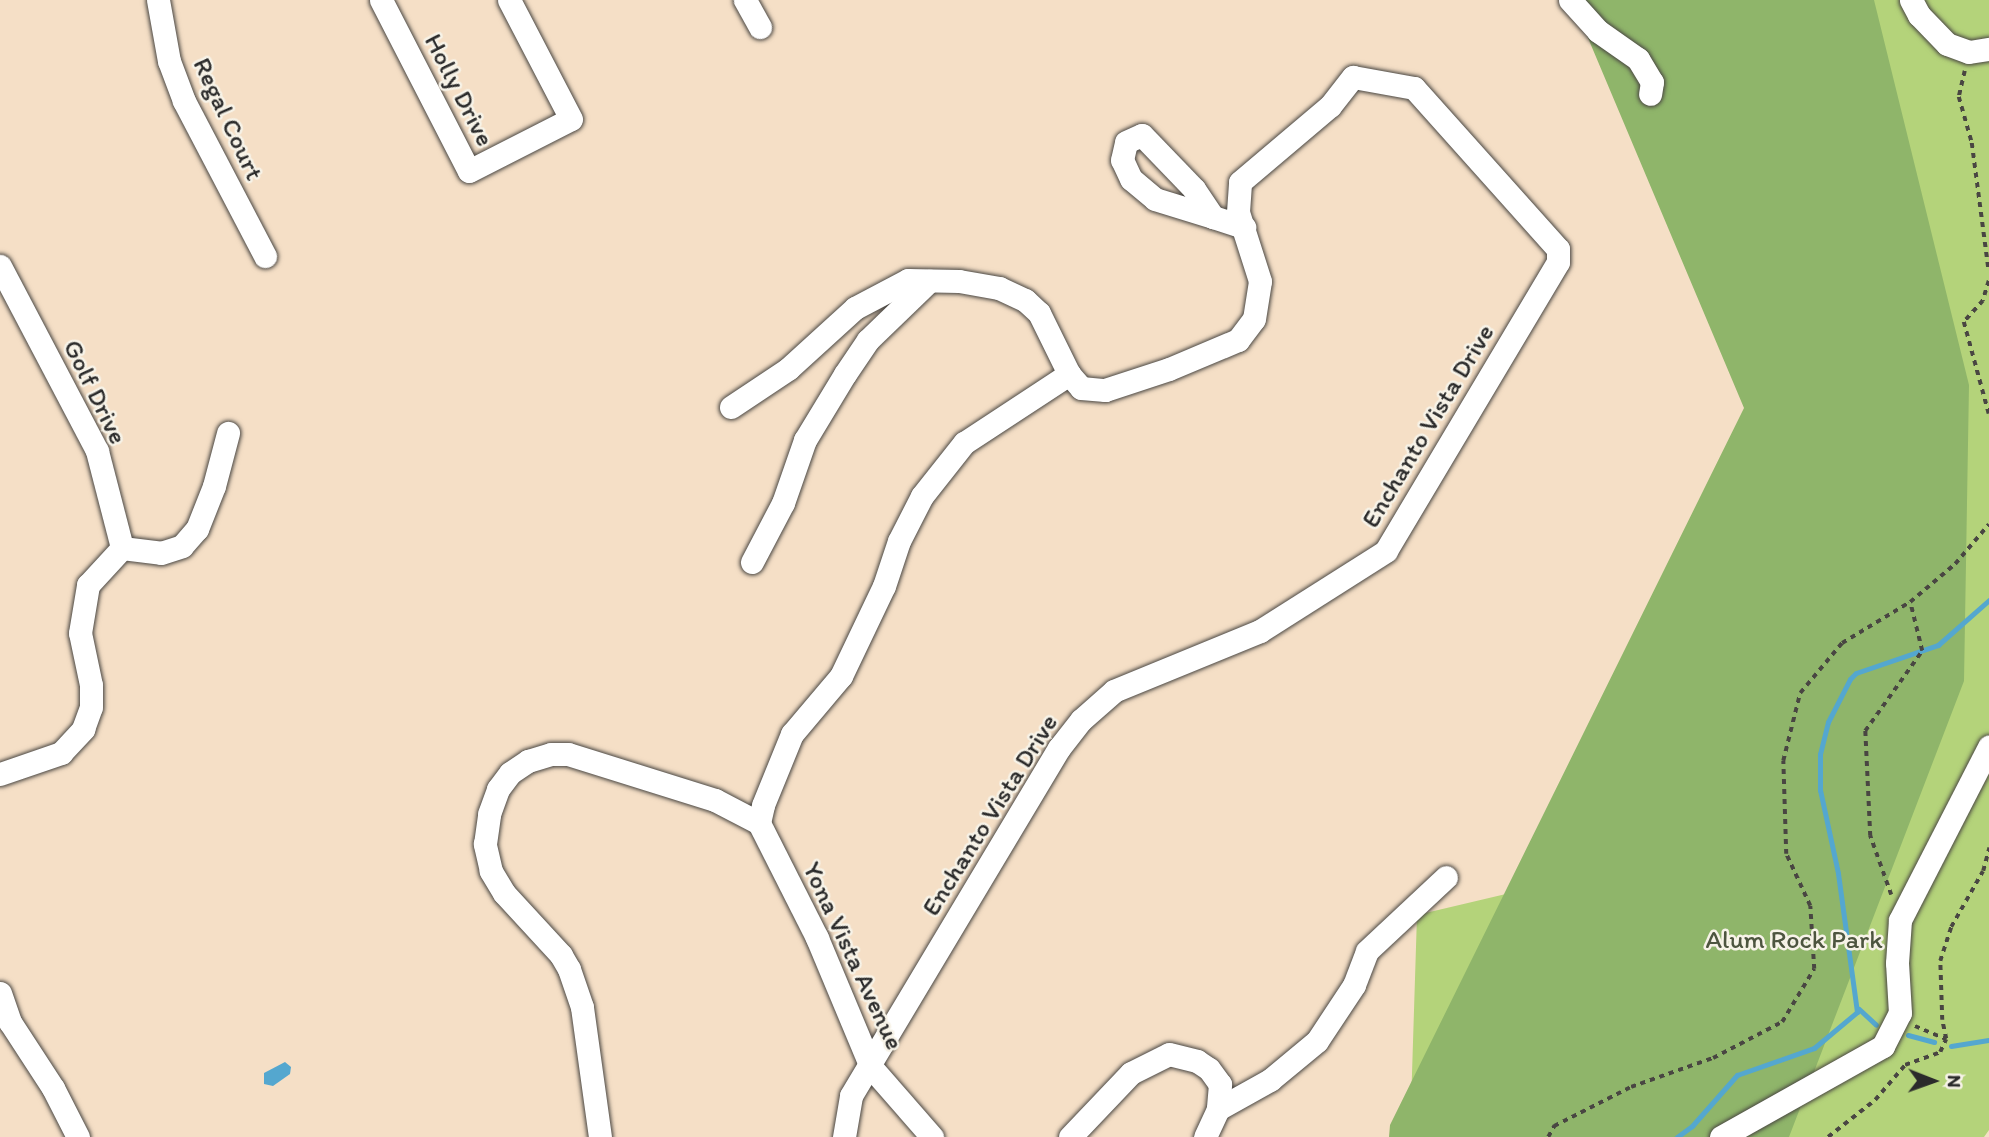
<!DOCTYPE html>
<style>
body{margin:0}
#map{position:relative;width:1989px;height:1137px;overflow:hidden;background:#f5dfc6;font-family:Itim,sans-serif}
div>[style]{position:absolute}
[style*='--x']{left:calc(var(--x)*1px);top:calc(var(--y)*1px);width:calc(var(--w)*1px);rotate:calc(var(--a)*1deg)}
.green>*{inset:0;background:#b4d37a}
.forest>*{inset:0;background:#8fb56a}
.water>*{inset:0;background:#54a7cf}
.stream>*{height:5px;margin:-2.5px;padding:0 2.5px;transform-origin:2.5px;border-radius:2.5px;background:#54a7cf}
.path>*{height:3.5px;margin-top:-1.75px;transform-origin:0;background:repeating-linear-gradient(90deg,#494642 0 5px,transparent 0 10px)}
.roads{filter:drop-shadow(0 0 2px #494642) drop-shadow(0 0 2px #494642)}
.minor>*{height:23px;margin:-11.5px;padding:0 11.5px;transform-origin:11.5px;border-radius:11.5px;background:#fff}
span{translate:-50% -50%;white-space:nowrap;text-align:center;line-height:1.15;-webkit-text-stroke:5px #f7f3e8;paint-order:stroke}
.street-label{font-size:26px;color:#2b2b2b}
.park-label{font-size:26px;color:#4d553f}
.north{position:absolute;left:1898px;top:1046px;width:70px;height:70px;-webkit-text-stroke:5px #f7f3e8;paint-order:stroke;rotate:91deg;font-size:19px;font-weight:700;line-height:28px;text-align:center;color:#2b2b2b}
.north::after{content:'';display:block;margin:auto;width:24px;height:32px;background:#2b2b2b;clip-path:polygon(50% 0,100% 100%,50% 72%,0 100%)}
</style>
<div id="map">
<div class="green">
<i style="clip-path:polygon(1846px 0,1989px 0,1989px 1130px,1984px 1137px,1410px 1137px,1417px 915px,1594px 873px,1648px 812px)"></i>
</div>
<div class="forest">
<i style="clip-path:polygon(1572px 0,1874px 0,1969px 385px,1964px 681px,1789px 1137px,1389px 1137px,1390px 1125px,1744px 408px)"></i>
</div>
<div class="water">
<i style="clip-path:polygon(285px 1062px,291px 1067px,290px 1074px,273px 1086px,264px 1084px,264px 1073px)"></i>
</div>
<div class="stream">
<i style="--x:1859;--y:1009;--w:23;--a:43"></i>
<i style="--x:1908;--y:1035;--w:27;--a:15"></i>
<i style="--x:1951;--y:1046;--w:38;--a:-9"></i>
<i style="--x:1677;--y:1137;--w:19;--a:-36"></i>
<i style="--x:1692;--y:1126;--w:68;--a:-48.6"></i>
<i style="--x:1737;--y:1075;--w:82;--a:-19.3"></i>
<i style="--x:1814;--y:1048;--w:56;--a:-39.9"></i>
<i style="--x:1857;--y:1012;--w:140;--a:-97.8"></i>
<i style="--x:1838;--y:873;--w:85;--a:-102.2"></i>
<i style="--x:1820;--y:790;--w:36;--a:-90"></i>
<i style="--x:1820;--y:754;--w:33;--a:-76"></i>
<i style="--x:1828;--y:722;--w:48;--a:-62.9"></i>
<i style="--x:1850;--y:679;--w:8;--a:-45"></i>
<i style="--x:1856;--y:673;--w:87;--a:-18.9"></i>
<i style="--x:1938;--y:645;--w:68;--a:-41.4"></i>
</div>
<div class="path">
<i style="--x:1965;--y:71;--w:27;--a:103"></i>
<i style="--x:1959;--y:97;--w:48;--a:74.2"></i>
<i style="--x:1972;--y:143;--w:130;--a:82.5"></i>
<i style="--x:1989;--y:281;--w:21;--a:107"></i>
<i style="--x:1983;--y:301;--w:28;--a:132"></i>
<i style="--x:1964;--y:322;--w:95;--a:74.8"></i>
<i style="--x:1891;--y:895;--w:63;--a:-109.6"></i>
<i style="--x:1870;--y:836;--w:105;--a:-92.7"></i>
<i style="--x:1865;--y:731;--w:98;--a:-54.5"></i>
<i style="--x:1922;--y:651;--w:50;--a:-103.8"></i>
<i style="--x:1915;--y:1026;--w:34;--a:23"></i>
<i style="--x:1548;--y:1137;--w:13;--a:-61"></i>
<i style="--x:1554;--y:1126;--w:86;--a:-26.9"></i>
<i style="--x:1631;--y:1087;--w:87;--a:-19.5"></i>
<i style="--x:1713;--y:1058;--w:78;--a:-27.6"></i>
<i style="--x:1782;--y:1022;--w:62;--a:-58.9"></i>
<i style="--x:1814;--y:969;--w:63;--a:-93.6"></i>
<i style="--x:1810;--y:906;--w:57;--a:-114.8"></i>
<i style="--x:1786;--y:854;--w:93;--a:-91.8"></i>
<i style="--x:1783;--y:761;--w:70;--a:-76"></i>
<i style="--x:1800;--y:693;--w:65;--a:-50"></i>
<i style="--x:1842;--y:643;--w:79;--a:-31.1"></i>
<i style="--x:1910;--y:602;--w:59;--a:-40.2"></i>
<i style="--x:1955;--y:564;--w:52;--a:-49.6"></i>
<i style="--x:1828;--y:1137;--w:60;--a:-38.2"></i>
<i style="--x:1875;--y:1100;--w:46;--a:-49.4"></i>
<i style="--x:1905;--y:1065;--w:37;--a:-20"></i>
<i style="--x:1940;--y:1052;--w:14;--a:-65"></i>
<i style="--x:1946;--y:1039;--w:19;--a:-102"></i>
<i style="--x:1942;--y:1020;--w:59;--a:-91.9"></i>
<i style="--x:1940;--y:961;--w:36;--a:-72"></i>
<i style="--x:1951;--y:927;--w:64;--a:-60.3"></i>
<i style="--x:1983;--y:871;--w:24;--a:-75"></i>
</div>
<div class="roads">
<div class="minor">
<i style="--x:158;--y:0;--w:62;--a:79.8"></i>
<i style="--x:169;--y:61;--w:43;--a:69.4"></i>
<i style="--x:184;--y:101;--w:175;--a:62.4"></i>
<i style="--x:381;--y:0;--w:192;--a:62.8"></i>
<i style="--x:469;--y:171;--w:114;--a:-27"></i>
<i style="--x:571;--y:119;--w:134;--a:-117.5"></i>
<i style="--x:745;--y:0;--w:31;--a:61"></i>
<i style="--x:1570;--y:0;--w:42;--a:47.9"></i>
<i style="--x:1598;--y:31;--w:49;--a:35"></i>
<i style="--x:1638;--y:59;--w:27;--a:59"></i>
<i style="--x:1652;--y:82;--w:12;--a:99"></i>
<i style="--x:1911;--y:0;--w:17;--a:62"></i>
<i style="--x:1919;--y:15;--w:40;--a:46"></i>
<i style="--x:1947;--y:44;--w:23;--a:20"></i>
<i style="--x:1969;--y:52;--w:20;--a:-9"></i>
<i style="--x:1213;--y:217;--w:61;--a:-162.8"></i>
<i style="--x:1155;--y:199;--w:31;--a:-140"></i>
<i style="--x:1131;--y:179;--w:21;--a:-115"></i>
<i style="--x:1122;--y:160;--w:18;--a:-77"></i>
<i style="--x:1126;--y:142;--w:17;--a:-24"></i>
<i style="--x:1142;--y:135;--w:75;--a:46.1"></i>
<i style="--x:1194;--y:189;--w:34;--a:56"></i>
<i style="--x:1213;--y:217;--w:33;--a:18"></i>
<i style="--x:0;--y:266;--w:209;--a:62.3"></i>
<i style="--x:97;--y:451;--w:100;--a:75.5"></i>
<i style="--x:731;--y:407;--w:69;--a:-33.7"></i>
<i style="--x:788;--y:369;--w:91;--a:-42.3"></i>
<i style="--x:855;--y:308;--w:60;--a:-27.8"></i>
<i style="--x:908;--y:280;--w:51;--a:1.1"></i>
<i style="--x:959;--y:281;--w:41;--a:9.9"></i>
<i style="--x:999;--y:288;--w:29;--a:25"></i>
<i style="--x:1025;--y:300;--w:19;--a:43"></i>
<i style="--x:1039;--y:313;--w:68;--a:63.8"></i>
<i style="--x:1069;--y:374;--w:18;--a:49"></i>
<i style="--x:1081;--y:388;--w:24;--a:5"></i>
<i style="--x:1105;--y:390;--w:67;--a:-18.2"></i>
<i style="--x:1169;--y:369;--w:75;--a:-22.8"></i>
<i style="--x:1238;--y:340;--w:26;--a:-53"></i>
<i style="--x:1254;--y:319;--w:38;--a:-81"></i>
<i style="--x:1260;--y:281;--w:72;--a:-107.7"></i>
<i style="--x:1238;--y:212;--w:30;--a:-86"></i>
<i style="--x:1240;--y:182;--w:118;--a:-40.2"></i>
<i style="--x:1330;--y:106;--w:37;--a:-52"></i>
<i style="--x:1353;--y:77;--w:62;--a:10.2"></i>
<i style="--x:1414;--y:88;--w:216;--a:48.2"></i>
<i style="--x:1558;--y:249;--w:13;--a:90"></i>
<i style="--x:1558;--y:262;--w:336;--a:120.8"></i>
<i style="--x:1386;--y:551;--w:149;--a:147.6"></i>
<i style="--x:1260;--y:631;--w:158;--a:157.7"></i>
<i style="--x:1114;--y:691;--w:44;--a:138.7"></i>
<i style="--x:1081;--y:720;--w:36;--a:128"></i>
<i style="--x:1059;--y:748;--w:405;--a:120.9"></i>
<i style="--x:851;--y:1096;--w:42;--a:99.7"></i>
<i style="--x:752;--y:562;--w:67;--a:-62.3"></i>
<i style="--x:783;--y:503;--w:67;--a:-70.8"></i>
<i style="--x:805;--y:440;--w:77;--a:-58.8"></i>
<i style="--x:845;--y:374;--w:41;--a:-55.9"></i>
<i style="--x:868;--y:340;--w:85;--a:-44"></i>
<i style="--x:0;--y:774;--w:65;--a:-19"></i>
<i style="--x:61;--y:753;--w:33;--a:-47"></i>
<i style="--x:83;--y:729;--w:23;--a:-70"></i>
<i style="--x:91;--y:707;--w:22;--a:-90"></i>
<i style="--x:91;--y:685;--w:53;--a:-101.9"></i>
<i style="--x:80;--y:633;--w:49;--a:-80.5"></i>
<i style="--x:88;--y:585;--w:50;--a:-47.4"></i>
<i style="--x:122;--y:548;--w:39;--a:7"></i>
<i style="--x:161;--y:553;--w:22;--a:-18"></i>
<i style="--x:182;--y:546;--w:23;--a:-49"></i>
<i style="--x:197;--y:529;--w:46;--a:-68.4"></i>
<i style="--x:214;--y:486;--w:55;--a:-75.2"></i>
<i style="--x:759;--y:823;--w:129;--a:63.2"></i>
<i style="--x:817;--y:938;--w:140;--a:67.3"></i>
<i style="--x:871;--y:1067;--w:93;--a:48.9"></i>
<i style="--x:0;--y:993;--w:31;--a:71"></i>
<i style="--x:10;--y:1022;--w:79;--a:56.9"></i>
<i style="--x:53;--y:1088;--w:55;--a:63"></i>
<i style="--x:600;--y:1137;--w:131;--a:-97.9"></i>
<i style="--x:582;--y:1007;--w:40;--a:-108.9"></i>
<i style="--x:569;--y:969;--w:16;--a:-120"></i>
<i style="--x:561;--y:955;--w:84;--a:-132.6"></i>
<i style="--x:504;--y:893;--w:26;--a:-121"></i>
<i style="--x:491;--y:871;--w:28;--a:-103"></i>
<i style="--x:485;--y:844;--w:30;--a:-82"></i>
<i style="--x:489;--y:814;--w:27;--a:-70"></i>
<i style="--x:498;--y:789;--w:20;--a:-53"></i>
<i style="--x:510;--y:773;--w:22;--a:-34"></i>
<i style="--x:528;--y:761;--w:24;--a:-17"></i>
<i style="--x:551;--y:754;--w:17;--a:0"></i>
<i style="--x:568;--y:754;--w:154;--a:17.4"></i>
<i style="--x:715;--y:800;--w:50;--a:27.6"></i>
<i style="--x:759;--y:823;--w:18;--a:-77"></i>
<i style="--x:763;--y:805;--w:77;--a:-67.8"></i>
<i style="--x:792;--y:734;--w:76;--a:-49.8"></i>
<i style="--x:841;--y:676;--w:100;--a:-64.5"></i>
<i style="--x:884;--y:586;--w:47;--a:-71.6"></i>
<i style="--x:899;--y:541;--w:51;--a:-62.9"></i>
<i style="--x:922;--y:496;--w:68;--a:-51.6"></i>
<i style="--x:964;--y:443;--w:126;--a:-33.3"></i>
<i style="--x:1070;--y:1137;--w:88;--a:-46.4"></i>
<i style="--x:1131;--y:1073;--w:42;--a:-26.6"></i>
<i style="--x:1169;--y:1054;--w:29;--a:14"></i>
<i style="--x:1197;--y:1061;--w:14;--a:34"></i>
<i style="--x:1209;--y:1069;--w:19;--a:54"></i>
<i style="--x:1220;--y:1084;--w:25;--a:95"></i>
<i style="--x:1205;--y:1137;--w:31;--a:-65"></i>
<i style="--x:1218;--y:1109;--w:60;--a:-29.1"></i>
<i style="--x:1270;--y:1080;--w:61;--a:-39.7"></i>
<i style="--x:1317;--y:1041;--w:67;--a:-56.5"></i>
<i style="--x:1354;--y:985;--w:36;--a:-69"></i>
<i style="--x:1367;--y:951;--w:108;--a:-43.1"></i>
<i style="--x:1721;--y:1137;--w:186;--a:-29.3"></i>
<i style="--x:1883;--y:1046;--w:37;--a:-63"></i>
<i style="--x:1900;--y:1013;--w:50;--a:-93.4"></i>
<i style="--x:1897;--y:963;--w:43;--a:-86"></i>
<i style="--x:1900;--y:920;--w:195;--a:-62.8"></i>
</div>
</div>
<div class="street-label">
<span style="left:459px;top:90px;rotate:63deg">Holly Drive</span>
<span style="left:228px;top:119px;rotate:65deg">Regal Court</span>
<span style="left:95px;top:392px;rotate:64deg">Golf Drive</span>
<span style="left:1428px;top:426px;rotate:-59deg">Enchanto Vista Drive</span>
<span style="left:990px;top:815px;rotate:-58deg">Enchanto Vista Drive</span>
<span style="left:853px;top:956px;rotate:65deg">Yona Vista Avenue</span>
</div>
<div class="park-label">
<span style="left:1794px;top:940px">Alum Rock Park</span>
</div>
<div class="north">N</div>
</div>
